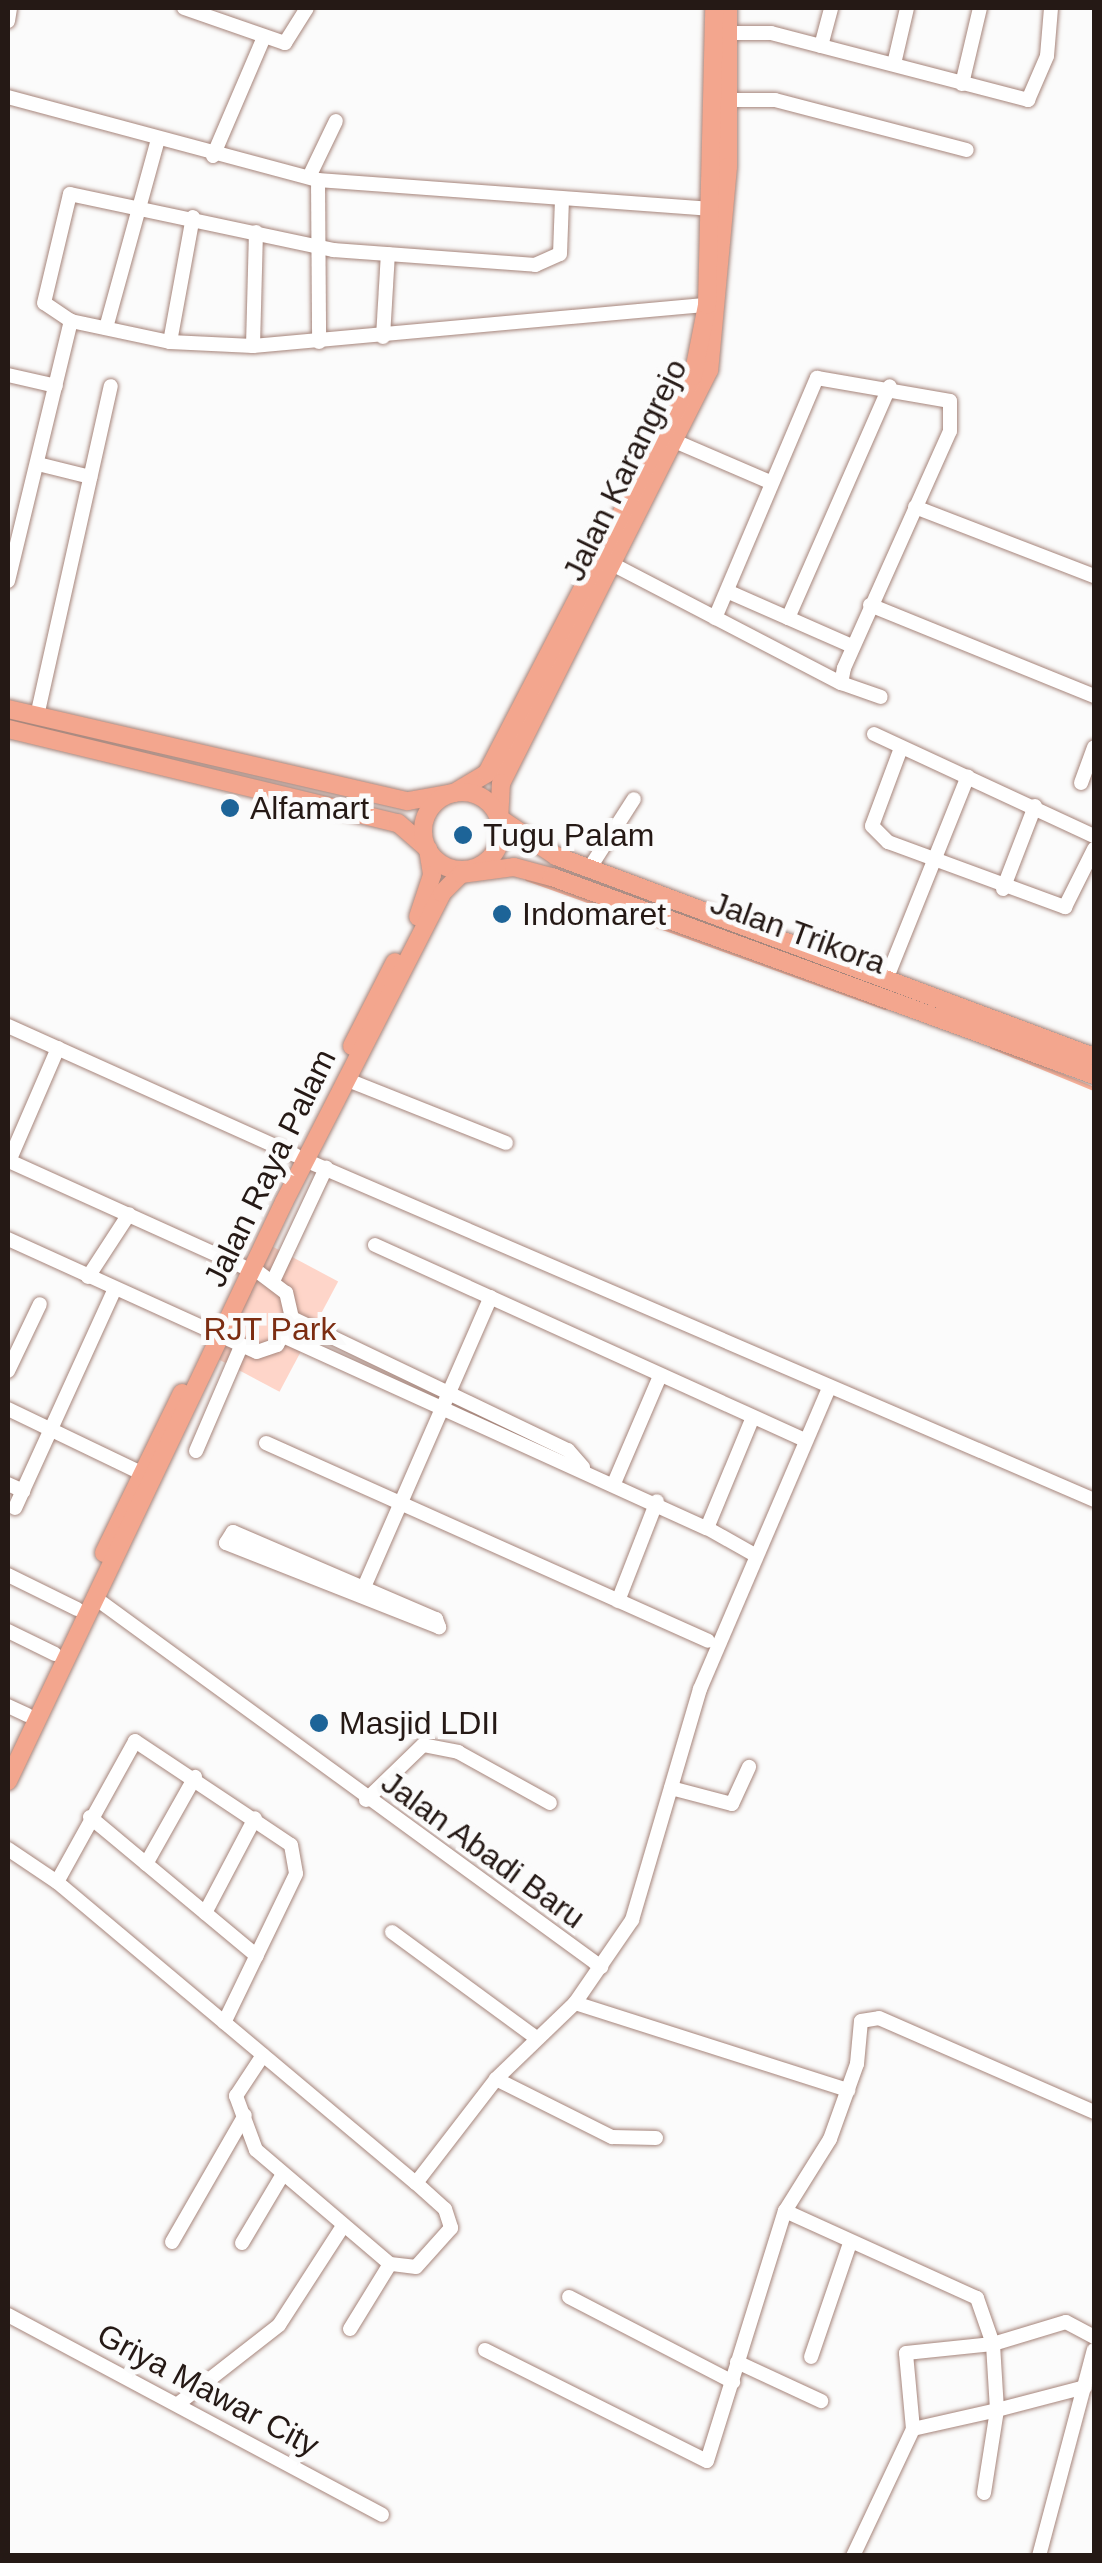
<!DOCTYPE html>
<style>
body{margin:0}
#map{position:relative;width:1102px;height:2563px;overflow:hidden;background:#fbfbfb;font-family:Arial,sans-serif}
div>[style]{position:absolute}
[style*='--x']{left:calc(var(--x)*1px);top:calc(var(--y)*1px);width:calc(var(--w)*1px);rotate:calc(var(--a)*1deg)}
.green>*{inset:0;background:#fed5c9;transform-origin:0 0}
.stream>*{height:4px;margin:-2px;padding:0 2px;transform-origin:2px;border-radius:2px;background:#fab19a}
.roads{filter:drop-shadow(0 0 2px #a6857b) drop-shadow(0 0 2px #a6857b)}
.minor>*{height:14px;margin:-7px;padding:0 7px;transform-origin:7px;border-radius:7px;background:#fff}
.major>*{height:18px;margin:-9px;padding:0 9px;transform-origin:9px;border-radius:9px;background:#f3a68e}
.major>.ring{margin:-9px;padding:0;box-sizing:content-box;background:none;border:18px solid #f3a68e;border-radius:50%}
.dots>*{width:28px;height:28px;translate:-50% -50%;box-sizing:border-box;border:5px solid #fbfbfb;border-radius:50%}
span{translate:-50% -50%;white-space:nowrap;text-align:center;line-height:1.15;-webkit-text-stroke:10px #fbfbfb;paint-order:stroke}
.street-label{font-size:32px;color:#251915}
.poi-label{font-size:32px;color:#251915}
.left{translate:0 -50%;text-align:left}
.park-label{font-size:32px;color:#7c2d12}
.frame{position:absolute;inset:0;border:10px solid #251915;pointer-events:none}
</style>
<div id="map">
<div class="green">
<i style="left:264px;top:1242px;width:84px;height:125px;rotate:28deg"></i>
</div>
<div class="stream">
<i style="--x:527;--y:879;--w:381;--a:19.8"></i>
<i style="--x:992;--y:1047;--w:110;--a:22.4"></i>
</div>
<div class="roads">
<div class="minor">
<i style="--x:184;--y:8;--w:107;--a:19.1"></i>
<i style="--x:285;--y:43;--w:41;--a:-57.8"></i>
<i style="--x:8;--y:21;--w:13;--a:-81"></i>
<i style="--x:727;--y:33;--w:44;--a:0"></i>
<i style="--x:771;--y:33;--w:266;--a:14.6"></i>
<i style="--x:1028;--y:100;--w:48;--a:-66.6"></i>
<i style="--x:1047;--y:56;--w:48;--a:-85.2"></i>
<i style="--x:821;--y:46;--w:39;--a:-75"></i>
<i style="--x:894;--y:64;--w:57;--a:-76.9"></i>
<i style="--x:962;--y:84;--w:78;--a:-76.7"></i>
<i style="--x:8;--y:97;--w:321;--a:15"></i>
<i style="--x:318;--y:180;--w:395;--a:4.2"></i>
<i style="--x:720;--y:100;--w:55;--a:0"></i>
<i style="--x:775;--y:100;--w:198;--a:14.6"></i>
<i style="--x:213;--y:156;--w:129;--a:-66.8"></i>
<i style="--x:309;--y:177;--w:62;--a:-64.3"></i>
<i style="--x:318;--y:180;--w:162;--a:89.6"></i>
<i style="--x:71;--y:321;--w:101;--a:12"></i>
<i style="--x:170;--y:342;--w:83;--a:2.8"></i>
<i style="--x:253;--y:346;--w:456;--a:-5.2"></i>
<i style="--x:106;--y:328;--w:192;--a:-74.6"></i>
<i style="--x:383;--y:337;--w:83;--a:-86.6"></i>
<i style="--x:170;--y:342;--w:127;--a:-79.6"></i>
<i style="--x:253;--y:346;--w:114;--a:-88.5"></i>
<i style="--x:8;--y:375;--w:49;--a:12.9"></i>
<i style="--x:677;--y:442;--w:103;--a:23.3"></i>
<i style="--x:38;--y:464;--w:54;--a:14"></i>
<i style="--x:915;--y:507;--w:192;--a:21.1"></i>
<i style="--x:614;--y:565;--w:256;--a:27.5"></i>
<i style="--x:8;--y:581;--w:268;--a:-76.4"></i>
<i style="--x:71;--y:321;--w:32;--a:-146"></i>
<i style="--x:44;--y:303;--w:112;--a:-76.6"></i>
<i style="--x:70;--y:194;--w:269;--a:12"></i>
<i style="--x:333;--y:250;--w:203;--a:4.2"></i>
<i style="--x:535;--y:265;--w:27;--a:-24"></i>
<i style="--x:560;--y:254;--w:55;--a:-87.9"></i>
<i style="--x:729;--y:592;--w:132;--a:23.7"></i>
<i style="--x:870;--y:605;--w:242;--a:22.1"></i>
<i style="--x:715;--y:618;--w:261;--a:-67"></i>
<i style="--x:817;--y:378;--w:135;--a:9.8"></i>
<i style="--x:950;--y:401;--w:30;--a:90"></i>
<i style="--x:950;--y:431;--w:260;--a:114.1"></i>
<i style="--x:844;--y:668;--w:15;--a:101"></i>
<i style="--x:841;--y:683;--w:42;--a:19.3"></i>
<i style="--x:788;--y:618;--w:253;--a:-66.3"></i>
<i style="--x:37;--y:716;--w:338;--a:-77.4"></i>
<i style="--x:874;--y:734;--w:242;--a:24.9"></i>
<i style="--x:901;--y:748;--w:83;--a:110.4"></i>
<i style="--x:872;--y:826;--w:23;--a:45"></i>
<i style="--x:888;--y:842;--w:189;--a:20.2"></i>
<i style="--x:1065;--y:907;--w:65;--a:-63.4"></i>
<i style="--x:1081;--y:783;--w:38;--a:-70"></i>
<i style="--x:589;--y:869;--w:83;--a:-57.3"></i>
<i style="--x:1003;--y:889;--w:89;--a:-68.9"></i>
<i style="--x:888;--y:975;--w:214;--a:-68.1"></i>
<i style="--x:8;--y:1026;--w:315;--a:24.2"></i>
<i style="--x:58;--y:1048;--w:123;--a:113.4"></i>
<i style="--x:9;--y:1161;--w:256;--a:24.3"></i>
<i style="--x:348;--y:1080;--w:170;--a:21.7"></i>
<i style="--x:305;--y:1160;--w:859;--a:23.31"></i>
<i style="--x:8;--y:1239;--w:273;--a:24.4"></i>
<i style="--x:257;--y:1352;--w:21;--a:-19"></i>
<i style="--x:277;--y:1345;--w:31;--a:-61"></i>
<i style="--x:292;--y:1318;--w:26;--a:-103"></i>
<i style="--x:286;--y:1293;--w:41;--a:-142.9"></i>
<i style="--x:375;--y:1245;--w:471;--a:24.4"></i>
<i style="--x:88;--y:1277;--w:75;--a:-56.9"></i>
<i style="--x:274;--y:1279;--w:123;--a:-64.9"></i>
<i style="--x:292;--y:1318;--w:306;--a:25.6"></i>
<i style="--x:568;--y:1450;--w:23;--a:49"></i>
<i style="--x:285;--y:1337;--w:463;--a:24.4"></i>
<i style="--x:707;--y:1528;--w:120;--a:-67.5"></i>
<i style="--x:8;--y:1371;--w:74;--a:-64.5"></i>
<i style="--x:8;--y:1409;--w:148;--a:25.7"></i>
<i style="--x:266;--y:1443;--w:484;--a:24.1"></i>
<i style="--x:196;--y:1451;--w:111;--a:-66.7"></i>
<i style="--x:615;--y:1481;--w:114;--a:-66.8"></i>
<i style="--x:8;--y:1484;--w:17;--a:25"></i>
<i style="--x:15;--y:1508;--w:241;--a:-65.5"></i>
<i style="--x:707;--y:1528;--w:55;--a:29.4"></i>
<i style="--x:233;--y:1532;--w:221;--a:23.2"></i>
<i style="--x:436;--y:1619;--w:9;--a:69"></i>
<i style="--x:439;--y:1627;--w:229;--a:-158.5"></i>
<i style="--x:226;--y:1543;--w:13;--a:-58"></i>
<i style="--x:8;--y:1575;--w:77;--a:26.2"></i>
<i style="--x:361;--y:1594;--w:324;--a:-66.4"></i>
<i style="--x:94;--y:1597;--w:628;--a:36.12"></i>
<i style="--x:618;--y:1601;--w:107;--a:-68.7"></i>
<i style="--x:8;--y:1631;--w:52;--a:26.1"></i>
<i style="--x:8;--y:1706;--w:21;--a:25"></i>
<i style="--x:671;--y:1788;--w:63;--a:14.7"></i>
<i style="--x:732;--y:1804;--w:41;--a:-65.3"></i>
<i style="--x:366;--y:1800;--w:79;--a:-44"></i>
<i style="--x:423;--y:1745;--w:36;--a:11"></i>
<i style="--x:458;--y:1752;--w:105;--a:29"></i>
<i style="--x:90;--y:1817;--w:217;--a:39.8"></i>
<i style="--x:8;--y:1849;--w:59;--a:34"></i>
<i style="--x:57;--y:1882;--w:468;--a:40"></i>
<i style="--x:416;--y:2183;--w:39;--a:42"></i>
<i style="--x:445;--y:2209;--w:20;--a:72"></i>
<i style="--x:451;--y:2228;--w:52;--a:131.9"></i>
<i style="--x:416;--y:2267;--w:26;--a:-173"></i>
<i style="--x:390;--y:2264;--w:176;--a:-139.6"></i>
<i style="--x:256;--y:2150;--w:58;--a:-110.3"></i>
<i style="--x:236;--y:2096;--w:49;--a:-56.6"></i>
<i style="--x:146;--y:1864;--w:100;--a:-60.6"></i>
<i style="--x:57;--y:1882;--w:161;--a:-61"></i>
<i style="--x:135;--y:1741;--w:187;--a:33.7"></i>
<i style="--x:291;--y:1845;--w:29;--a:80"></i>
<i style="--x:296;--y:1874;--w:165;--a:115.8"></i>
<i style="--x:205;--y:1913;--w:107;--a:-62.2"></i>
<i style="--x:392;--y:1932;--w:177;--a:36.3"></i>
<i style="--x:575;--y:2003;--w:287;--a:17.7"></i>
<i style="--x:496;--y:2079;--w:130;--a:26.6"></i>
<i style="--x:612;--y:2137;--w:44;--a:1.3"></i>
<i style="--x:416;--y:2183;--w:131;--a:-52.4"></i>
<i style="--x:496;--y:2079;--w:110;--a:-43.9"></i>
<i style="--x:575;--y:2003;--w:101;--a:-55.5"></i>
<i style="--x:632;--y:1920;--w:241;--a:-73.6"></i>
<i style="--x:700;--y:1689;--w:327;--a:-66.8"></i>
<i style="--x:172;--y:2242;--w:146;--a:-60.1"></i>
<i style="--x:242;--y:2243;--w:80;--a:-59.3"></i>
<i style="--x:569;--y:2297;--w:185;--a:27.4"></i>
<i style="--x:8;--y:2315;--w:424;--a:28.1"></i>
<i style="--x:350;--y:2329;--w:76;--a:-58.4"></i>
<i style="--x:485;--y:2350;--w:248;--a:26.6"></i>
<i style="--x:707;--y:2461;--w:262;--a:-72.7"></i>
<i style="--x:811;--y:2357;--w:120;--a:-71.1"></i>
<i style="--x:737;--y:2362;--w:93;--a:24.9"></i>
<i style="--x:178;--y:2404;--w:128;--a:-38"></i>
<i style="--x:279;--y:2325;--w:118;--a:-57.1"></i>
<i style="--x:913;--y:2429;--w:86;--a:-12.7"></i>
<i style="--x:997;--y:2410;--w:66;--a:-93.5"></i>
<i style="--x:993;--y:2344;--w:49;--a:-109.2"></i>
<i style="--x:977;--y:2298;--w:211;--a:-155.6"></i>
<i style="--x:785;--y:2211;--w:85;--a:-58"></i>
<i style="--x:830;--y:2139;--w:80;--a:-70.2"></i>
<i style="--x:857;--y:2064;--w:43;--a:-84.7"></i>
<i style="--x:861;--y:2021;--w:18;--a:-9"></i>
<i style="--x:879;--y:2018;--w:235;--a:23.6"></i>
<i style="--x:984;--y:2493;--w:84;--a:-81.1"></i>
<i style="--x:997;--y:2410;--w:91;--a:-14.6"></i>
<i style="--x:853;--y:2556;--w:140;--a:-64.7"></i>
<i style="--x:913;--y:2429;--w:76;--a:-95.3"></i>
<i style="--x:906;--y:2353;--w:87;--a:-5.9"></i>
<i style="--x:993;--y:2344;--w:76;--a:-16.8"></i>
<i style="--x:1066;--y:2322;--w:32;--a:28"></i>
<i style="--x:1039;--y:2556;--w:213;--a:-75.1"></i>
</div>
<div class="major">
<i style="--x:728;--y:8;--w:159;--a:90"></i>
<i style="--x:728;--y:167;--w:204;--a:95.3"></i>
<i style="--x:709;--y:370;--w:462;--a:116.7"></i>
<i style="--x:501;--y:783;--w:35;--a:93"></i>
<i style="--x:499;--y:818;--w:69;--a:33.7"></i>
<i style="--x:556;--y:856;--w:574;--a:20.49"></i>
<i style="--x:8;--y:709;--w:410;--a:13"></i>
<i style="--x:408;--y:801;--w:47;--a:-9.9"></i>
<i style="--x:454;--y:793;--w:39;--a:-31"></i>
<i style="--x:487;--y:773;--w:447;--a:-62.6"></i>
<i style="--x:693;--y:376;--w:72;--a:-78.8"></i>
<i style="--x:707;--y:305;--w:297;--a:-88.6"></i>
<i style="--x:8;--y:729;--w:401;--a:13.6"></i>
<i style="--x:398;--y:823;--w:40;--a:41"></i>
<i style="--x:428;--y:849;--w:26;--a:81"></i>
<i style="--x:432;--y:875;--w:44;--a:108.4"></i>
<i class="ring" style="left:423px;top:792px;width:60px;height:60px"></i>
<i style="--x:352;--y:1046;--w:94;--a:-62.9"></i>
<i style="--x:104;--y:1553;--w:178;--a:-64"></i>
<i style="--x:8;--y:1781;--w:641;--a:-64.51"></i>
<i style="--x:284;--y:1202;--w:347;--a:-62.9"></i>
<i style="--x:442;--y:893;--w:27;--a:-45"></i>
<i style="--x:461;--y:874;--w:53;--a:-7.5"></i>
<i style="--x:514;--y:867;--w:39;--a:15"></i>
<i style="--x:552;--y:877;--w:577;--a:20.07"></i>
</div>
</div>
<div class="dots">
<i style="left:230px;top:808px;background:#1d6498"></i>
<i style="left:463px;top:835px;background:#1d6498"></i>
<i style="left:502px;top:914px;background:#1d6498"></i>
<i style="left:319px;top:1723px;background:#1d6498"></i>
</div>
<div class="street-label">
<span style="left:625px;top:470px;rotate:-64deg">Jalan Karangrejo</span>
<span style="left:798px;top:933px;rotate:20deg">Jalan Trikora</span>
<span style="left:270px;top:1168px;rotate:-64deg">Jalan Raya Palam</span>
<span style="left:483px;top:1850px;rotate:36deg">Jalan Abadi Baru</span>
<span style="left:208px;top:2390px;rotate:28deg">Griya Mawar City</span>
</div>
<div class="poi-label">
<span class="left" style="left:250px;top:808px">Alfamart</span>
<span class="left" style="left:483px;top:835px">Tugu Palam</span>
<span class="left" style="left:522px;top:914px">Indomaret</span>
<span class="left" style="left:339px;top:1723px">Masjid LDII</span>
</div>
<div class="park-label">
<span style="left:270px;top:1329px">RJT Park</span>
</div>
<div class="frame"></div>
</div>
